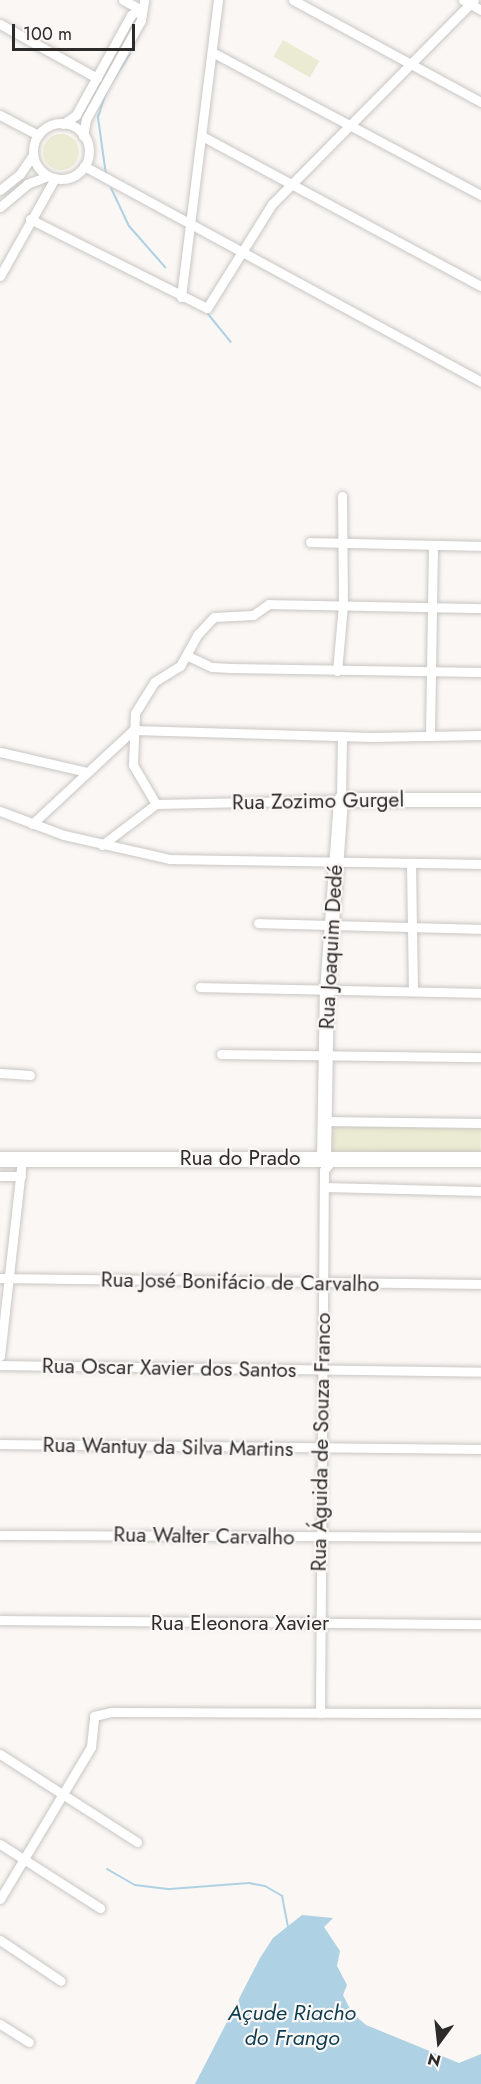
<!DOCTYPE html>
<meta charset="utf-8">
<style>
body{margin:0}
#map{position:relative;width:481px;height:2084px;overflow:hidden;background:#faf7f4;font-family:Jost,sans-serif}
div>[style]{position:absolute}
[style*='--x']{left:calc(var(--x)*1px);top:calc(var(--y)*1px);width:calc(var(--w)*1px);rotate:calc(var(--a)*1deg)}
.green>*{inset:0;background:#eaebd2;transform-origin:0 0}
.round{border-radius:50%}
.water>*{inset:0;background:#aed1e3}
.stream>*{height:2px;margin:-1px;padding:0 1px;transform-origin:1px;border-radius:1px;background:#aed1e3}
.roads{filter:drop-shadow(0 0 2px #c9c6c3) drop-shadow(0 0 2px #c9c6c3)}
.street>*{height:9px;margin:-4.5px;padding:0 4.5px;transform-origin:4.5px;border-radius:4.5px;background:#fff}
.street>.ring{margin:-4.5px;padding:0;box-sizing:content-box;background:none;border:9px solid #fff;border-radius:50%}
.secondary>*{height:14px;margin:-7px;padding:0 7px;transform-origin:7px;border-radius:7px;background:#fff}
.primary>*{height:15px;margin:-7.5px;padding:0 7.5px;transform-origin:7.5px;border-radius:7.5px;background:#fff}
span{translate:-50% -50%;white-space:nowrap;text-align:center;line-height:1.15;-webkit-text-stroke:4.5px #faf7f4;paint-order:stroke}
.street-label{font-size:21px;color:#2c2b2a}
.water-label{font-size:22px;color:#0e3d51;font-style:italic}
.north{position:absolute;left:409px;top:2012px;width:60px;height:60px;-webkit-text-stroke:4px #faf7f4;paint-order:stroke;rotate:195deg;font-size:16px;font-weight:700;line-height:24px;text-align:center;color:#2c2b2a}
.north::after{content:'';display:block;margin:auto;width:21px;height:27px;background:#2c2b2a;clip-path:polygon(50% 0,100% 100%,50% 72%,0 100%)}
.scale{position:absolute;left:12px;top:24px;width:123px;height:27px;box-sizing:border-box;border:3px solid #2c2b2a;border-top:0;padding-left:8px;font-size:18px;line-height:21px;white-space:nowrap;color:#2c2b2a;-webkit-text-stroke:4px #faf7f4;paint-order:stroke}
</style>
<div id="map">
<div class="green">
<i style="left:283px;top:40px;width:42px;height:19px;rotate:30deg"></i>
<i class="round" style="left:43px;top:134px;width:36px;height:36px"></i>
<i style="left:329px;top:1126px;width:152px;height:25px;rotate:1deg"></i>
</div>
<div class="water">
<i style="clip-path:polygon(302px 1915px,333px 1918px,324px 1927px,340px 1951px,337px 1966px,347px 1985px,343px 1995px,352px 2013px,366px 2025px,459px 2063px,481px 2054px,481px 2084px,195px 2084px,260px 1958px,273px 1938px)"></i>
</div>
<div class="stream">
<i style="--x:106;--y:175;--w:59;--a:-97.9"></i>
<i style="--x:98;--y:117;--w:28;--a:-72"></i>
<i style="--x:107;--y:90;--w:43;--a:-57.4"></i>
<i style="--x:111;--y:188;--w:42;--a:64.7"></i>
<i style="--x:129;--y:226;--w:55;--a:48.7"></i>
<i style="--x:208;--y:314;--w:36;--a:51"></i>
<i style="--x:107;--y:1869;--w:32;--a:30"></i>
<i style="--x:135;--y:1885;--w:35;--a:7"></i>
<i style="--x:170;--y:1889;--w:79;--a:-4.3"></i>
<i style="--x:249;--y:1883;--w:16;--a:11"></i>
<i style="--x:265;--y:1886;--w:20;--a:30"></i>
<i style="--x:282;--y:1896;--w:31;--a:79"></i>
</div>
<div class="roads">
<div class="street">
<i style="--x:123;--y:0;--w:19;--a:28"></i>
<i style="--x:293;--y:0;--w:214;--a:28.5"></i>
<i style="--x:463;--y:0;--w:21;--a:29"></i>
<i style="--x:0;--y:24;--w:111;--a:29.1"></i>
<i style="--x:212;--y:52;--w:305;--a:28"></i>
<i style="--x:0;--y:115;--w:43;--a:27.8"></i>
<i class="ring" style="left:33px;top:123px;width:47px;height:47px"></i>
<i style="--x:63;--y:124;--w:16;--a:-35"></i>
<i style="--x:76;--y:115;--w:114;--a:-61.2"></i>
<i style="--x:131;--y:15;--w:11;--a:-34"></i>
<i style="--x:83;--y:136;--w:17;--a:-80"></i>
<i style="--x:86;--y:119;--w:113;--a:-60.9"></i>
<i style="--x:141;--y:20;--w:20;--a:-81"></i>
<i style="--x:202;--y:136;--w:317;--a:28.3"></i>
<i style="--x:84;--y:166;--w:452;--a:28.5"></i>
<i style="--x:0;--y:190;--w:26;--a:-39"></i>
<i style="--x:20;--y:174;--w:23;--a:-56"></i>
<i style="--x:0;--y:207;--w:35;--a:-40"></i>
<i style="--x:27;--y:184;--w:22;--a:-21"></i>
<i style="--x:30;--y:219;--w:198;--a:26.7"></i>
<i style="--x:207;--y:308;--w:123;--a:-58"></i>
<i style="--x:272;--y:204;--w:287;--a:-45.3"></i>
<i style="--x:0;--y:276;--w:112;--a:-60.7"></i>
<i style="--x:181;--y:297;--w:299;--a:-82.9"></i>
<i style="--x:310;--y:542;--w:171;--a:1.3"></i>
<i style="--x:188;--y:656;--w:26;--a:25"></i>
<i style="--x:212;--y:667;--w:19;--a:3"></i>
<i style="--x:231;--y:668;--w:250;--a:0.9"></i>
<i style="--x:337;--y:671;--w:66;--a:-84.8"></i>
<i style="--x:343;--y:605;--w:109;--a:-90.5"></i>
<i style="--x:430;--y:735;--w:190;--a:-89.1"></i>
<i style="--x:0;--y:752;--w:89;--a:12.9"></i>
<i style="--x:156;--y:804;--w:45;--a:-120.5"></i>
<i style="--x:133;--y:765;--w:52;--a:-87.8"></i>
<i style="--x:135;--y:713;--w:36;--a:-58"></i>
<i style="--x:154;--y:682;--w:31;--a:-32"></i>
<i style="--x:180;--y:666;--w:37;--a:-61"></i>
<i style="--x:198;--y:634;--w:23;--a:-47"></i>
<i style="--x:214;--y:617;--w:39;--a:-3"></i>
<i style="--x:253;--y:615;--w:19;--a:-35"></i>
<i style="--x:269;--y:604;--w:212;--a:1.1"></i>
<i style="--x:156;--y:804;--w:185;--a:-1.2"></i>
<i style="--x:341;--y:800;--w:64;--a:-89.1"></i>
<i style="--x:0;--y:811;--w:68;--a:20.6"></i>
<i style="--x:64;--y:835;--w:109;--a:12.8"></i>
<i style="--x:170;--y:859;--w:311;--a:0.9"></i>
<i style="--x:32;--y:824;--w:138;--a:-42.9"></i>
<i style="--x:133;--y:730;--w:238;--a:1.7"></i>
<i style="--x:371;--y:737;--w:110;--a:-1"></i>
<i style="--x:102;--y:845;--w:68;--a:-37.2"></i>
<i style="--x:411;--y:864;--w:127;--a:89.1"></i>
<i style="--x:258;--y:923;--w:223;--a:1.5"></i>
<i style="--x:200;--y:987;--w:281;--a:1.2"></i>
<i style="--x:221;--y:1054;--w:260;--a:0.7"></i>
<i style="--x:0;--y:1073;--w:30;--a:4"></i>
<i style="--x:322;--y:1121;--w:159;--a:0.7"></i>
<i style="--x:0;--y:1176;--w:21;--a:0"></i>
<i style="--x:325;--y:1187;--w:156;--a:1.5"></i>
<i style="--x:0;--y:1278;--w:481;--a:0.7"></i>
<i style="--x:0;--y:1356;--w:198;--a:-83.6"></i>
<i style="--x:0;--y:1365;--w:481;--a:0.8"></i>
<i style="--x:0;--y:1444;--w:481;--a:0.6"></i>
<i style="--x:0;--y:1535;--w:481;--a:0.2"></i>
<i style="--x:0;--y:1620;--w:481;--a:0.5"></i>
<i style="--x:320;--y:1713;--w:543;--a:-89.58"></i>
<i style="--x:324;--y:1170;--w:16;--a:-50"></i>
<i style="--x:0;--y:1754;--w:163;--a:32.7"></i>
<i style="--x:0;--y:1844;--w:119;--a:32.6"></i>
<i style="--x:0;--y:1899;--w:177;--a:-59.1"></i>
<i style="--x:91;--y:1747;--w:31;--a:-84"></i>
<i style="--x:94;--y:1716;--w:17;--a:-13"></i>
<i style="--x:111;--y:1712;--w:370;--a:0.2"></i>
<i style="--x:0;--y:1940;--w:73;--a:33.9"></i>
<i style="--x:0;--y:2024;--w:34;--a:32"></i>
</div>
<div class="secondary">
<i style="--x:324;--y:1158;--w:167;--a:-89"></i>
<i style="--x:327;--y:991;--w:192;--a:-85.8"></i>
<i style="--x:341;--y:800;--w:140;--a:0"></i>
</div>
<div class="primary">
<i style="--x:0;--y:1159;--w:481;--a:0"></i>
</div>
</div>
<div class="street-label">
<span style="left:318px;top:801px;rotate:-1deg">Rua Zozimo Gurgel</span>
<span style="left:331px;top:947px;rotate:-87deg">Rua Joaquim Dedé</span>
<span style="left:240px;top:1158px">Rua do Prado</span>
<span style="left:240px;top:1282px;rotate:1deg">Rua José Bonifácio de Carvalho</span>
<span style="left:169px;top:1368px;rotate:1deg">Rua Oscar Xavier dos Santos</span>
<span style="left:321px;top:1442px;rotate:-89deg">Rua Águida de Souza Franco</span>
<span style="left:168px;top:1447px;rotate:1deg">Rua Wantuy da Silva Martins</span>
<span style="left:204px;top:1536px;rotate:1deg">Rua Walter Carvalho</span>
<span style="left:240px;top:1623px">Rua Eleonora Xavier</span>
</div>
<div class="water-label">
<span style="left:292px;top:2025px">Açude Riacho<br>do Frango</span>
</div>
<div class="north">N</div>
<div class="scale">100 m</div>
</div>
